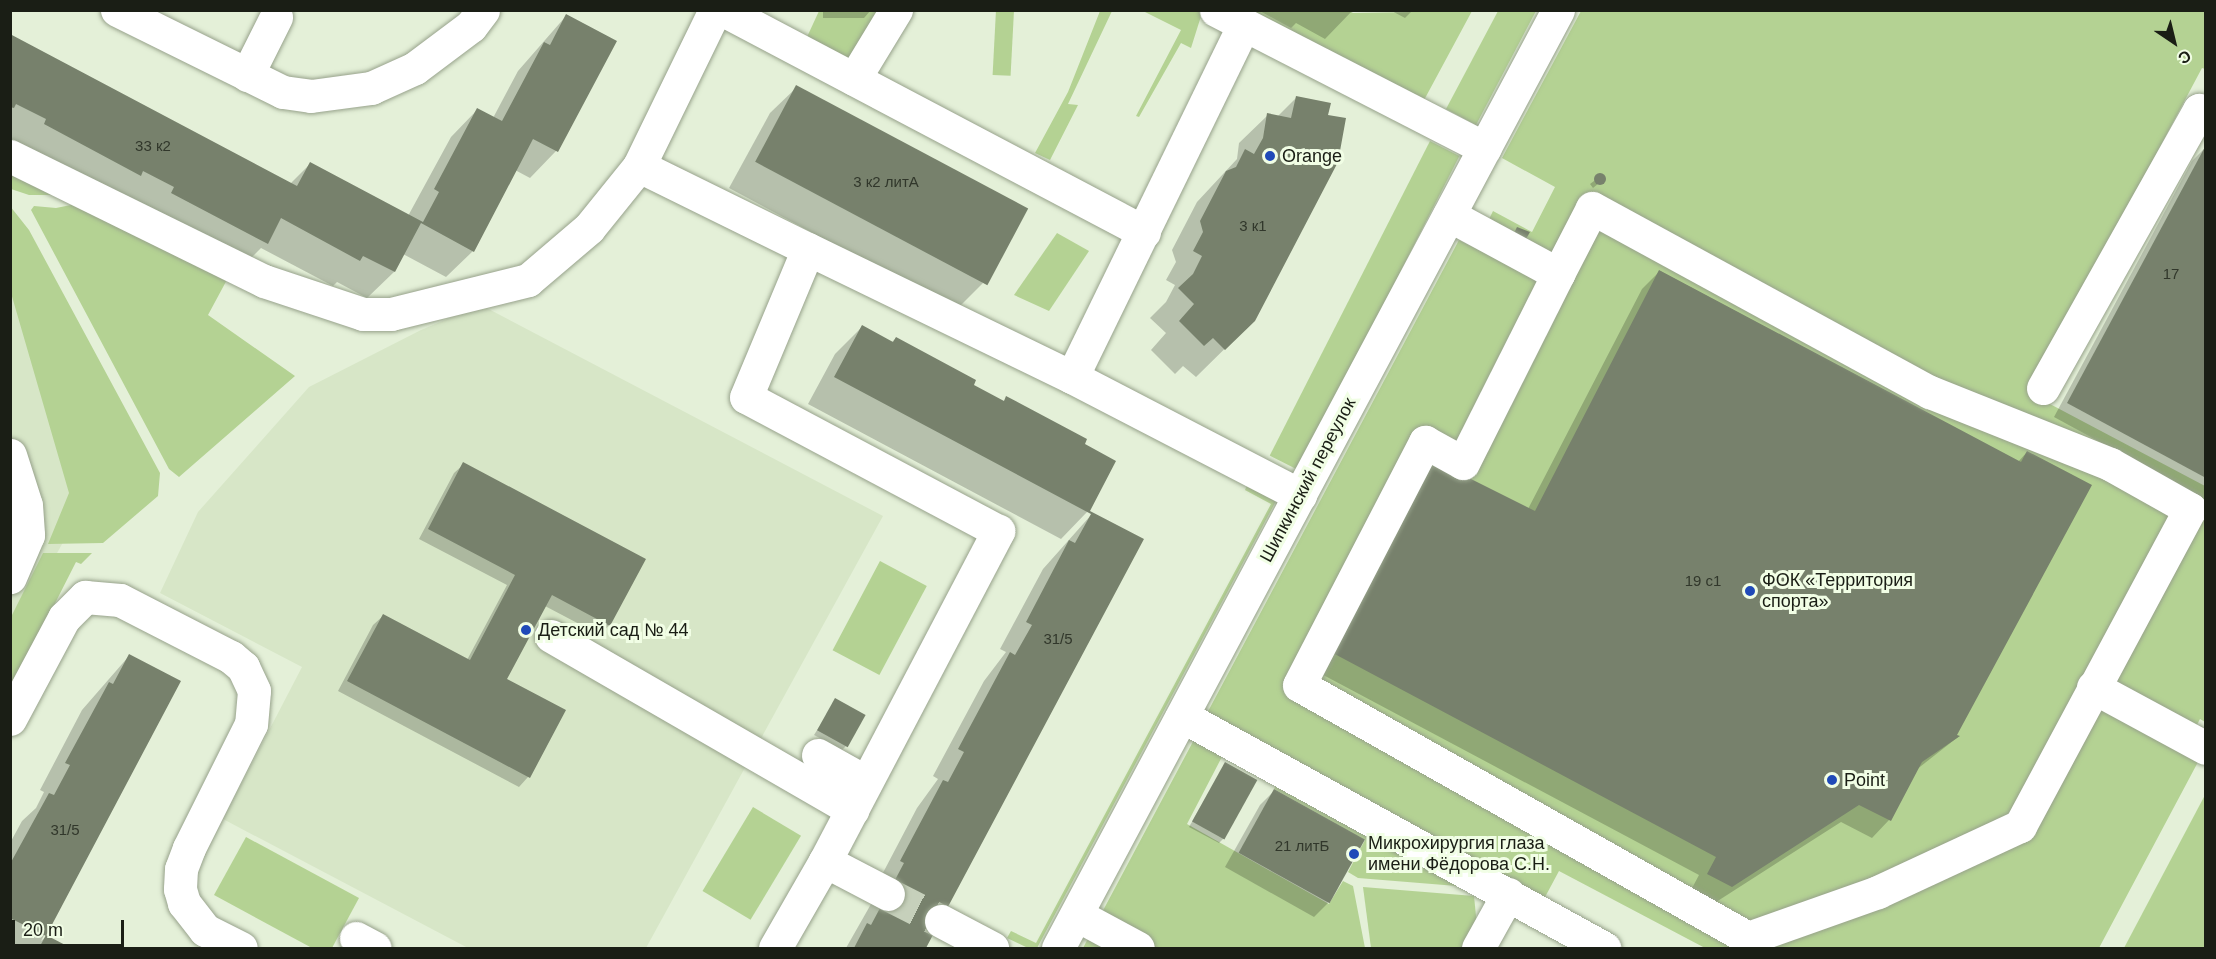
<!DOCTYPE html>
<meta charset="utf-8">
<style>
body{margin:0}
#map{position:relative;width:2216px;height:959px;overflow:hidden;background:#e4f0d8;font-family:Arial,sans-serif}
div>[style]{position:absolute}
[style*='--x']{left:calc(var(--x)*1px);top:calc(var(--y)*1px);width:calc(var(--w)*1px);rotate:calc(var(--a)*1deg)}
.built>*{inset:0;background:#d7e6c7}
.green>*{inset:0;background:#b4d293;transform-origin:0 0}
.shadow>*{inset:0;background:#0003}
.building>*{inset:0;background:#77816c;transform-origin:0 0}
.round{border-radius:50%}
.minor-tunnel>*{height:33px;margin-top:-16.5px;transform-origin:0;background:repeating-linear-gradient(90deg,#c6d0bb 0 33px,transparent 0 49px)}
.roads{filter:drop-shadow(0 0 2px #97a28b) drop-shadow(0 0 2px #97a28b)}
.minor>*{height:33px;margin:-16.5px;padding:0 16.5px;transform-origin:16.5px;border-radius:16.5px;background:#fff}
.dots>*{width:16px;height:16px;translate:-50% -50%;box-sizing:border-box;border:3px solid #f1fee5;border-radius:50%}
span{translate:-50% -50%;white-space:nowrap;text-align:center;line-height:1.15;-webkit-text-stroke:6px #f1fee5;paint-order:stroke}
.number-label{font-size:15px;color:#31372b}
.number-label span{-webkit-text-stroke-width:0}
.poi-label{font-size:18px;color:#1a1e15}
.left{translate:0 -50%;text-align:left}
.street-label{font-size:18px;color:#1a1e15}
.frame{position:absolute;inset:0;border:12px solid #1a1e15;pointer-events:none}
.north{position:absolute;left:2144px;top:12px;width:60px;height:60px;-webkit-text-stroke:4px #f1fee5;paint-order:stroke;rotate:145deg;font-size:16px;font-weight:700;line-height:24px;text-align:center;color:#1a1e15}
.north::after{content:'';display:block;margin:auto;width:21px;height:27px;background:#1a1e15;clip-path:polygon(50% 0,100% 100%,50% 72%,0 100%)}
.scale{position:absolute;left:12px;top:920px;width:112px;height:27px;box-sizing:border-box;border:3px solid #1a1e15;border-top:0;padding-left:8px;font-size:18px;line-height:21px;white-space:nowrap;color:#1a1e15;-webkit-text-stroke:4px #f1fee5;paint-order:stroke}
</style>
<div id="map">
<div class="built">
<i style="clip-path:polygon(10px 265px,84px 504px,11px 637px,10px 637px)"></i>
<i style="clip-path:polygon(481px 305px,883px 516px,646px 948px,468px 948px,223px 819px,302px 667px,160px 593px,198px 512px,309px 387px,421px 330px)"></i>
</div>
<div class="green">
<i style="left:996px;top:10px;width:18px;height:65px;rotate:3deg"></i>
<i style="clip-path:polygon(1197px 10px,1202px 13px,1191px 48px,1181px 43px,1139px 117px,1136px 116px,1181px 30px,1143px 11px)"></i>
<i style="clip-path:polygon(1348px 10px,1353px 13px,1472px 11px,1423px 102px,1249px 11px)"></i>
<i style="clip-path:polygon(819px 11px,883px 11px,847px 65px,807px 37px)"></i>
<i style="clip-path:polygon(1100px 11px,1112px 11px,1068px 104px,1078px 105px,1050px 160px,1035px 153px,1068px 92px)"></i>
<i style="clip-path:polygon(1498px 11px,1536px 11px,1476px 125px,1446px 109px)"></i>
<i style="clip-path:polygon(1581px 11px,2205px 11px,2205px 69px,2202px 68px,2029px 393px,2205px 486px,2205px 722px,2200px 719px,2182px 753px,2198px 762px,2099px 948px,1705px 948px,1559px 871px,1544px 899px,1205px 717px,1459px 240px,1475px 248px,1493px 211px,1532px 232px,1555px 187px,1502px 158px)"></i>
<i style="left:1430px;top:141px;width:33px;height:353px;rotate:27deg"></i>
<i style="clip-path:polygon(10px 166px,57px 195px,29px 195px,11px 189px)"></i>
<i style="clip-path:polygon(76px 204px,229px 276px,208px 315px,295px 376px,179px 477px,169px 469px,31px 210px,34px 206px,56px 208px)"></i>
<i style="clip-path:polygon(10px 206px,29px 230px,160px 473px,158px 496px,103px 543px,48px 544px,69px 493px,11px 293px)"></i>
<i style="clip-path:polygon(1057px 233px,1089px 251px,1049px 311px,1014px 295px)"></i>
<i style="clip-path:polygon(1247px 485px,1276px 501px,1037px 948px,1028px 948px,1007px 938px,1011px 931px,1036px 943px,1271px 504px,1245px 490px)"></i>
<i style="clip-path:polygon(43px 553px,92px 553px,81px 564px,76px 562px,11px 690px,11px 617px)"></i>
<i style="left:880px;top:561px;width:53px;height:101px;rotate:28deg"></i>
<i style="clip-path:polygon(1196px 736px,1225px 751px,1187px 824px,1329px 904px,1343px 881px,1353px 886px,1365px 948px,1083px 948px)"></i>
<i style="clip-path:polygon(1279px 780px,1469px 887px,1358px 878px,1348px 872px,1365px 840px,1274px 789px)"></i>
<i style="clip-path:polygon(2205px 795px,2205px 948px,2124px 948px)"></i>
<i style="left:753px;top:807px;width:56px;height:98px;rotate:31deg"></i>
<i style="clip-path:polygon(246px 837px,359px 898px,332px 948px,312px 948px,214px 895px)"></i>
<i style="clip-path:polygon(1363px 887px,1474px 896px,1477px 926px,1465px 948px,1371px 948px)"></i>
</div>
<div class="shadow">
<i style="clip-path:polygon(823px 10px,871px 10px,864px 18px,823px 18px)"></i>
<i style="clip-path:polygon(1258px 10px,1353px 10px,1325px 39px,1296px 23px,1291px 28px)"></i>
<i style="clip-path:polygon(1390px 10px,1413px 10px,1405px 18px)"></i>
<i style="clip-path:polygon(566px 16px,615px 42px,556px 151px,530px 178px,515px 170px,473px 251px,446px 277px,403px 254px,394px 272px,367px 298px,337px 282px,333px 286px,261px 248px,240px 269px,10px 141px,10px 36px,290px 184px,310px 164px,408px 216px,451px 137px,477px 110px,493px 118px,518px 71px)"></i>
<i style="clip-path:polygon(797px 87px,983px 283px,956px 310px,729px 188px,770px 113px)"></i>
<i style="clip-path:polygon(1296px 98px,1254px 320px,1196px 377px,1183px 366px,1175px 374px,1151px 350px,1166px 333px,1150px 318px,1166px 302px,1175px 285px,1166px 280px,1176px 262px,1172px 250px,1197px 202px,1237px 159px,1239px 143px,1268px 115px,1277px 117px)"></i>
<i style="clip-path:polygon(2206px 147px,2206px 500px,2054px 417px,2192px 161px)"></i>
<i style="clip-path:polygon(1602px 175px,1604px 179px,1593px 188px,1590px 184px)"></i>
<i style="clip-path:polygon(1660px 271px,2018px 462px,2027px 452px,1955px 735px,1958px 737px,1916px 770px,1889px 820px,1872px 838px,1841px 822px,1713px 904px,1690px 892px,1699px 875px,1312px 669px,1528px 509px,1642px 289px)"></i>
<i style="clip-path:polygon(862px 327px,891px 343px,896px 338px,971px 385px,1003px 402px,1007px 398px,1083px 444px,1087px 512px,1061px 539px,808px 404px,835px 354px)"></i>
<i style="clip-path:polygon(464px 464px,609px 625px,600px 635px,545px 606px,505px 680px,564px 711px,528px 777px,519px 787px,338px 691px,373px 625px,383px 616px,467px 660px,507px 585px,419px 539px,454px 473px)"></i>
<i style="clip-path:polygon(1092px 514px,1142px 540px,925px 948px,846px 948px,879px 890px,875px 888px,917px 808px,938px 779px,933px 776px,984px 681px,1006px 652px,1000px 649px,1043px 569px)"></i>
<i style="clip-path:polygon(129px 656px,179px 682px,41px 941px,46px 937px,68px 948px,10px 948px,10px 843px,22px 821px,36px 808px,44px 792px,40px 790px,82px 710px)"></i>
<i style="clip-path:polygon(836px 700px,846px 746px,842px 750px,814px 735px)"></i>
<i style="clip-path:polygon(1225px 764px,1224px 838px,1219px 843px,1189px 827px)"></i>
<i style="clip-path:polygon(1274px 791px,1328px 903px,1314px 917px,1225px 867px,1260px 805px)"></i>
</div>
<div class="building">
<i style="clip-path:polygon(566px 14px,617px 41px,558px 152px,533px 139px,474px 252px,421px 223px,395px 272px,363px 256px,360px 261px,281px 218px,268px 244px,171px 193px,174px 187px,143px 171px,141px 176px,44px 124px,46px 119px,16px 104px,14px 108px,10px 107px,10px 34px,297px 186px,310px 162px,423px 222px,439px 192px,434px 189px,477px 108px,502px 121px,544px 42px,550px 45px)"></i>
<i style="left:796px;top:85px;width:263px;height:87px;rotate:28deg"></i>
<i style="clip-path:polygon(1296px 96px,1331px 103px,1328px 115px,1346px 118px,1338px 162px,1255px 321px,1225px 350px,1213px 338px,1204px 346px,1179px 321px,1194px 304px,1178px 288px,1193px 274px,1202px 256px,1193px 251px,1203px 232px,1200px 221px,1226px 171px,1236px 167px,1245px 149px,1254px 154px,1263px 138px,1267px 113px,1291px 118px)"></i>
<i style="clip-path:polygon(2206px 145px,2206px 478px,2067px 403px)"></i>
<i class="round" style="left:1594px;top:173px;width:12px;height:12px"></i>
<i style="clip-path:polygon(1517px 227px,1530px 232px,1526px 239px,1514px 233px)"></i>
<i style="clip-path:polygon(1659px 270px,2021px 462px,2027px 451px,2092px 485px,1957px 735px,1960px 736px,1922px 762px,1891px 821px,1859px 805px,1732px 887px,1707px 874px,1716px 857px,1329px 651px,1431px 459px,1535px 511px)"></i>
<i style="clip-path:polygon(862px 325px,893px 342px,896px 337px,976px 380px,974px 385px,1004px 401px,1006px 396px,1087px 439px,1085px 444px,1116px 461px,1090px 511px,1144px 539px,926px 948px,854px 948px,867px 923px,871px 925px,904px 863px,900px 861px,943px 780px,948px 782px,964px 752px,958px 749px,1010px 652px,1015px 655px,1032px 625px,1026px 622px,1069px 540px,1075px 543px,1091px 514px,834px 377px)"></i>
<i style="clip-path:polygon(463px 462px,646px 559px,610px 626px,552px 595px,507px 679px,566px 710px,530px 778px,347px 681px,383px 614px,470px 660px,515px 575px,428px 529px)"></i>
<i style="clip-path:polygon(129px 654px,181px 681px,46px 936px,10px 918px,10px 864px,49px 793px,54px 795px,70px 765px,65px 763px,109px 682px,113px 684px)"></i>
<i style="left:835px;top:698px;width:35px;height:37px;rotate:29deg"></i>
<i style="left:1225px;top:762px;width:37px;height:68px;rotate:29deg"></i>
<i style="left:1274px;top:789px;width:104px;height:73px;rotate:29deg"></i>
<i style="clip-path:polygon(46px 935px,71px 948px,39px 948px)"></i>
</div>
<div class="minor-tunnel">
<i style="--x:888;--y:894;--w:59;--a:27"></i>
</div>
<div class="roads">
<div class="minor">
<i style="--x:117;--y:10;--w:185;--a:26.3"></i>
<i style="--x:283;--y:92;--w:28;--a:8"></i>
<i style="--x:311;--y:96;--w:61;--a:-7.6"></i>
<i style="--x:371;--y:88;--w:48;--a:-24.4"></i>
<i style="--x:415;--y:68;--w:70;--a:-36.9"></i>
<i style="--x:471;--y:26;--w:20;--a:-53"></i>
<i style="--x:715;--y:10;--w:174;--a:116"></i>
<i style="--x:639;--y:166;--w:188;--a:26.2"></i>
<i style="--x:723;--y:10;--w:476;--a:27.8"></i>
<i style="--x:1216;--y:10;--w:302;--a:27.2"></i>
<i style="--x:247;--y:75;--w:65;--a:-63.4"></i>
<i style="--x:854;--y:79;--w:81;--a:-58.7"></i>
<i style="--x:10;--y:156;--w:283;--a:26.2"></i>
<i style="--x:264;--y:281;--w:104;--a:18.4"></i>
<i style="--x:363;--y:314;--w:28;--a:0"></i>
<i style="--x:391;--y:314;--w:141;--a:-13.9"></i>
<i style="--x:528;--y:280;--w:80;--a:-40.4"></i>
<i style="--x:589;--y:228;--w:80;--a:-51.1"></i>
<i style="--x:1449;--y:215;--w:124;--a:28.4"></i>
<i style="--x:1558;--y:274;--w:74;--a:-62.7"></i>
<i style="--x:1592;--y:208;--w:385;--a:28.6"></i>
<i style="--x:1930;--y:392;--w:194;--a:21.8"></i>
<i style="--x:2110;--y:464;--w:92;--a:29.4"></i>
<i style="--x:2190;--y:509;--w:360;--a:118.2"></i>
<i style="--x:2020;--y:826;--w:157;--a:155.1"></i>
<i style="--x:1878;--y:892;--w:138;--a:160.5"></i>
<i style="--x:1748;--y:938;--w:515;--a:-150.6"></i>
<i style="--x:1299;--y:685;--w:274;--a:-62.6"></i>
<i style="--x:1425;--y:442;--w:43;--a:28.9"></i>
<i style="--x:1463;--y:463;--w:212;--a:-63.3"></i>
<i style="--x:1072;--y:377;--w:392;--a:-64"></i>
<i style="--x:2043;--y:388;--w:319;--a:-60.7"></i>
<i style="--x:2199;--y:110;--w:8;--a:30"></i>
<i style="--x:10;--y:455;--w:52;--a:72.3"></i>
<i style="--x:26;--y:505;--w:30;--a:86"></i>
<i style="--x:28;--y:535;--w:46;--a:113.2"></i>
<i style="--x:551;--y:636;--w:348;--a:30"></i>
<i style="--x:2093;--y:687;--w:128;--a:28.4"></i>
<i style="--x:1182;--y:716;--w:482;--a:28.8"></i>
<i style="--x:10;--y:719;--w:115;--a:-61.9"></i>
<i style="--x:64;--y:618;--w:30;--a:-45"></i>
<i style="--x:85;--y:597;--w:35;--a:5"></i>
<i style="--x:120;--y:600;--w:125;--a:27.2"></i>
<i style="--x:231;--y:657;--w:16;--a:40"></i>
<i style="--x:243;--y:667;--w:26;--a:65"></i>
<i style="--x:254;--y:691;--w:33;--a:95"></i>
<i style="--x:251;--y:724;--w:139;--a:116.6"></i>
<i style="--x:189;--y:848;--w:22;--a:111"></i>
<i style="--x:181;--y:869;--w:20;--a:93"></i>
<i style="--x:180;--y:889;--w:15;--a:74"></i>
<i style="--x:184;--y:903;--w:34;--a:52"></i>
<i style="--x:205;--y:930;--w:40;--a:26.6"></i>
<i style="--x:818;--y:755;--w:55;--a:29.4"></i>
<i style="--x:825;--y:861;--w:71;--a:27.6"></i>
<i style="--x:1077;--y:915;--w:69;--a:28.4"></i>
<i style="--x:941;--y:921;--w:58;--a:27.9"></i>
<i style="--x:356;--y:938;--w:21;--a:28"></i>
<i style="--x:775;--y:948;--w:100;--a:-60.1"></i>
<i style="--x:825;--y:861;--w:373;--a:-62.3"></i>
<i style="--x:998;--y:531;--w:285;--a:-152"></i>
<i style="--x:746;--y:397;--w:160;--a:-67.3"></i>
<i style="--x:808;--y:249;--w:293;--a:25.9"></i>
<i style="--x:1072;--y:377;--w:257;--a:27.4"></i>
<i style="--x:1058;--y:948;--w:1063;--a:-61.94"></i>
<i style="--x:1478;--y:948;--w:62;--a:-60.9"></i>
</div>
</div>
<div class="dots">
<i style="left:1270px;top:156px;background:#204ab8"></i>
<i style="left:1750px;top:591px;background:#204ab8"></i>
<i style="left:526px;top:630px;background:#204ab8"></i>
<i style="left:1832px;top:780px;background:#204ab8"></i>
<i style="left:1354px;top:854px;background:#204ab8"></i>
</div>
<div class="number-label">
<span style="left:153px;top:146px">33 к2</span>
<span style="left:886px;top:182px">3 к2 литА</span>
<span style="left:1253px;top:226px">3 к1</span>
<span style="left:2171px;top:274px">17</span>
<span style="left:1703px;top:581px">19 с1</span>
<span style="left:1058px;top:639px">31/5</span>
<span style="left:65px;top:830px">31/5</span>
<span style="left:1302px;top:846px">21 литБ</span>
</div>
<div class="poi-label">
<span class="left" style="left:1282px;top:156px">Orange</span>
<span class="left" style="left:1762px;top:591px">ФОК «Территория<br>спорта»</span>
<span class="left" style="left:538px;top:630px">Детский сад № 44</span>
<span class="left" style="left:1844px;top:780px">Point</span>
<span class="left" style="left:1368px;top:854px">Микрохирургия глаза<br>имени Фёдорова С.Н.</span>
</div>
<div class="street-label">
<span style="left:1308px;top:480px;rotate:-62deg">Шипкинский переулок</span>
</div>
<div class="frame"></div>
<div class="north">С</div>
<div class="scale">20 m</div>
</div>
